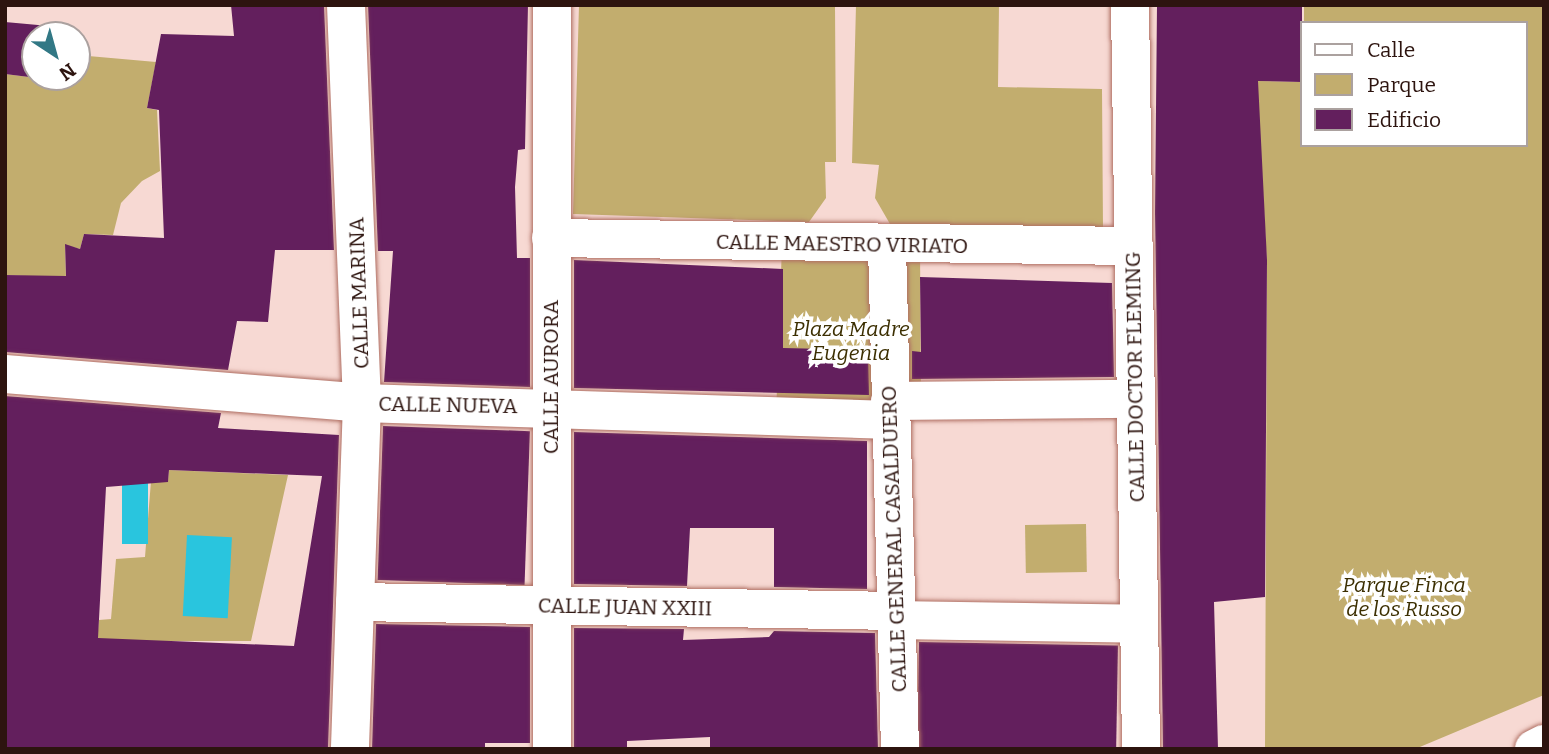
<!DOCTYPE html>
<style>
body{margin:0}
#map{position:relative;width:1549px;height:754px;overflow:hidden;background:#f7d9d3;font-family:Bitter,serif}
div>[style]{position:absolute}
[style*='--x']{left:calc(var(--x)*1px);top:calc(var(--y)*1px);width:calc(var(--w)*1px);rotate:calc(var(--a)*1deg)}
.green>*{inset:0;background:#c2ad6e;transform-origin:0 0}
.water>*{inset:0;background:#29c5de;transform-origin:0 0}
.building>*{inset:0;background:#631f5d;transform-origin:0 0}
.roads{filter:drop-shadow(0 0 2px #af6e62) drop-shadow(0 0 2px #af6e62)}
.street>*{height:38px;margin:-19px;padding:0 19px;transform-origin:19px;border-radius:19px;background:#fff}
.secondary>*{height:38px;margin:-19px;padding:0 19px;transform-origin:19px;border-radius:19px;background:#fff}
span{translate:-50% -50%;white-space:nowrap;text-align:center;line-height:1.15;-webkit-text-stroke:7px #fff;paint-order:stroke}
.street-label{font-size:21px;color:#2d140f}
.park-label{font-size:21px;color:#3c2f02;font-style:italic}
.frame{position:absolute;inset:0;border:7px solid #2d140f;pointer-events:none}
.legend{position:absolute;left:1300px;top:21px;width:228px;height:126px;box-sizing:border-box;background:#fff;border:2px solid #aba19f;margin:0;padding:9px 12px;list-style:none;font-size:21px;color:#2d140f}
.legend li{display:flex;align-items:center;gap:14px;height:35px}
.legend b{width:35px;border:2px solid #aba19f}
.north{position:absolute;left:21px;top:21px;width:70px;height:70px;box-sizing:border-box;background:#fff;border:2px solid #aba19f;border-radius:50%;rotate:144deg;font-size:19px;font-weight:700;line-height:28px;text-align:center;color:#2d140f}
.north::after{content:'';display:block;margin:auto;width:24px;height:32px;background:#327885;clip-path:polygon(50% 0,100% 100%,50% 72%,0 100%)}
</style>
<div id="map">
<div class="green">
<i style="clip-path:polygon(579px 5px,835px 5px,836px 162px,825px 162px,826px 198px,809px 222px,573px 214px)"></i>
<i style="clip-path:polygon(856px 5px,999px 5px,998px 87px,1102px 89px,1103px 229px,890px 224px,875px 198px,879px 165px,852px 163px)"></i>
<i style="clip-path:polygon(1304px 5px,1544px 5px,1544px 695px,1415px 749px,1265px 749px,1267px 266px,1257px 81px,1302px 82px,1302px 145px,1526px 145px,1526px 23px,1304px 23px)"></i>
<i style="clip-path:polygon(77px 55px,156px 62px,147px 108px,157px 110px,160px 171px,142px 181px,121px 203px,113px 235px,84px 234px,80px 249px,65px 245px,66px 278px,5px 275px,5px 74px,53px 80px,77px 77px)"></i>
<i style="clip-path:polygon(782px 245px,920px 247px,921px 394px,776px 416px)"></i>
<i style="clip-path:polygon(169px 470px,288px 475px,251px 641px,97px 641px,99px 620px,111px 619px,116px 559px,145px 557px,151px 481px,168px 481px)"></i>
<i style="left:1086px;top:524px;width:48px;height:61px;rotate:89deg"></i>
</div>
<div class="water">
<i style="left:122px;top:481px;width:26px;height:63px"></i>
<i style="left:187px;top:535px;width:45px;height:81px;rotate:3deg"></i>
</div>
<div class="building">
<i style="clip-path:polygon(231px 5px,324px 5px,334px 250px,275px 250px,268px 322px,237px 321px,228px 370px,5px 352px,5px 275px,66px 276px,65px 244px,80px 249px,84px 234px,164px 238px,159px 110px,147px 108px,161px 34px,234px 36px)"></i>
<i style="clip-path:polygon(368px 5px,528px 5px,525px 149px,518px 150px,515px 187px,517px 258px,530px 258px,530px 387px,384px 382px,393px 251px,378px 251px)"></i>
<i style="clip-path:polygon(1157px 5px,1302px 5px,1302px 82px,1258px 81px,1267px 260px,1265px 597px,1214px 602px,1218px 749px,1163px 749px,1155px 213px)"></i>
<i style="clip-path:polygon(5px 22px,49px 26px,50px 35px,35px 35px,35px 77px,53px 80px,5px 74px)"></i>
<i style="clip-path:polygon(574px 260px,783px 269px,783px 348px,868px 350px,869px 395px,574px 388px)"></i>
<i style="clip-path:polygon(920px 277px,1112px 283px,1114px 377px,912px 379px,912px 351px,921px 352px)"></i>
<i style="clip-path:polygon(evenodd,5px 396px,221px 413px,218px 428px,339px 435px,328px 749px,5px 749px,5px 396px,169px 470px,322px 476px,294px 646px,98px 638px,106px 487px,168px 482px,169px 470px)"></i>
<i style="left:383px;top:426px;width:147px;height:154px;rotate:2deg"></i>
<i style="clip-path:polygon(574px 432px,867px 441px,867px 589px,774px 587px,774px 528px,690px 528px,687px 586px,574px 584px)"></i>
<i style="clip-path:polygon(376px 624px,530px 627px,530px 743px,485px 743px,485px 749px,372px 749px)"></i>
<i style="clip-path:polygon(574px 628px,684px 629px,683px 640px,769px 637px,774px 631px,875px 633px,878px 749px,710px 749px,710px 737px,627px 741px,627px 749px,574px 749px)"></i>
<i style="left:919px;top:642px;width:199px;height:107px;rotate:1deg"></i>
</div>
<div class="roads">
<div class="street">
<i style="--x:346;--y:5;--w:398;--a:87.7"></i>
<i style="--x:362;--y:403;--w:346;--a:92"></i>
<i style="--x:551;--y:238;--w:583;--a:0.79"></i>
<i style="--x:887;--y:246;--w:503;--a:88.52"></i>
<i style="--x:5;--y:374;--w:358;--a:4.6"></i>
<i style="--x:362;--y:403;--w:529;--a:1.84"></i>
<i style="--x:890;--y:401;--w:246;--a:-0.5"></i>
<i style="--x:355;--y:602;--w:541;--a:0.95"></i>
<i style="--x:896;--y:620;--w:242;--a:0.9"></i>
</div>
<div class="secondary">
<i style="--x:552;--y:5;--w:744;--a:90"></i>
<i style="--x:1130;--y:5;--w:744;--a:89.15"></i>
<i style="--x:1534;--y:749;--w:11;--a:-27"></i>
</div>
</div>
<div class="street-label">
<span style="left:842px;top:244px;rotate:1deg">CALLE MAESTRO VIRIATO</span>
<span style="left:359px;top:293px;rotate:-92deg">CALLE MARINA</span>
<span style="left:551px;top:377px;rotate:-90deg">CALLE AURORA</span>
<span style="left:1135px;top:377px;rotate:-91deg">CALLE DOCTOR FLEMING</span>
<span style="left:448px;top:405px;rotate:1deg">CALLE NUEVA</span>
<span style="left:894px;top:539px;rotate:-92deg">CALLE GENERAL CASALDUERO</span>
<span style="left:625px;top:607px;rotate:1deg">CALLE JUAN XXIII</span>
</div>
<div class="park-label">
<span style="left:851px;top:341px">Plaza Madre<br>Eugenia</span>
<span style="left:1404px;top:597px">Parque Finca<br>de los Russo</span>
</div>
<div class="frame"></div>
<ul class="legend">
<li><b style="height:9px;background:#fff"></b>Calle</li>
<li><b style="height:19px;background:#c2ad6e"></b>Parque</li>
<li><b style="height:19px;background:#631f5d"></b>Edificio</li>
</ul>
<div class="north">N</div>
</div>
